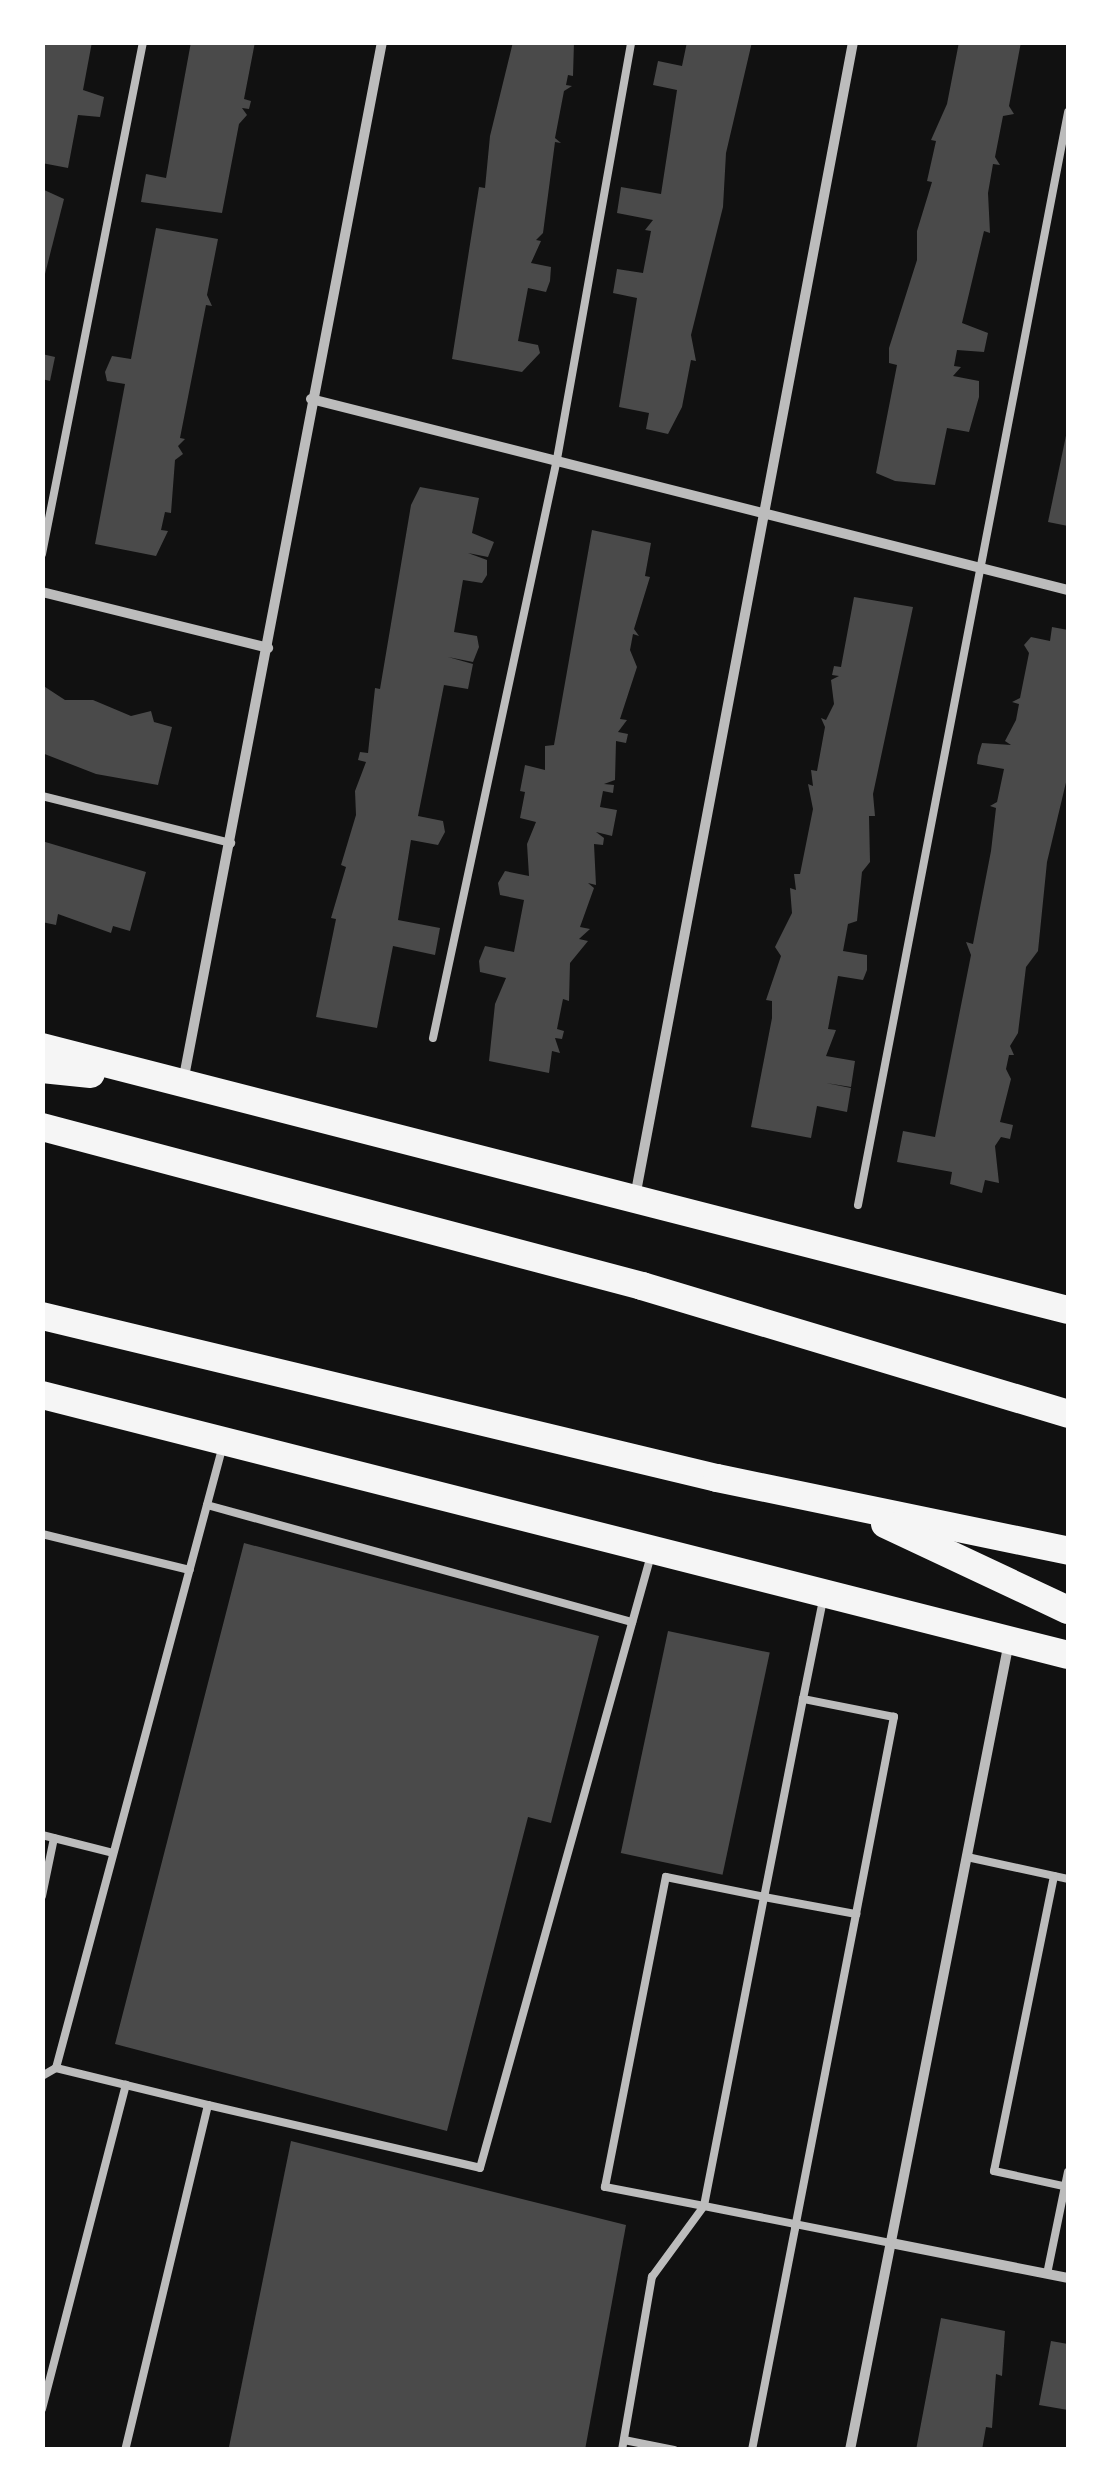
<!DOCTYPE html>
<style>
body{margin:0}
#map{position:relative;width:1111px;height:2492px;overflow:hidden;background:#111;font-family:"Roboto Serif",serif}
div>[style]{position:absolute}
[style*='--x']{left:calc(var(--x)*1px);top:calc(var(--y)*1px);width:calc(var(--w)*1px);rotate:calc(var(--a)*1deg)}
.building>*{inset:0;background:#4a4a4a;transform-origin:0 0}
.service>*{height:8px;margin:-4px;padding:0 4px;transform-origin:4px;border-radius:4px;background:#bcbcbc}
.minor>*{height:10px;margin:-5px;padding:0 5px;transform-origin:5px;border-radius:5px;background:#bcbcbc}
.trunk>*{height:28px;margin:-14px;padding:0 14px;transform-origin:14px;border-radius:14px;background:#f5f5f5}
span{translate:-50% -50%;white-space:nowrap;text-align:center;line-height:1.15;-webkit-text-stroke:10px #fff;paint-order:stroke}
.frame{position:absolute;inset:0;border:45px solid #fff;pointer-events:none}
</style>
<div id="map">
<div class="building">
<i style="clip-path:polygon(42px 42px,92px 42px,83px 90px,104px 97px,100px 117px,78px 115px,68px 168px,42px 163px)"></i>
<i style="clip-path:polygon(191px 42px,255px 42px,244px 99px,251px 101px,249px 109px,242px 108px,247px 115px,239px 124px,222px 213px,141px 202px,146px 174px,166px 178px)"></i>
<i style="clip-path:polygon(513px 42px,574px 42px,573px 76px,568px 75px,566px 85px,572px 86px,564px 91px,555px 138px,561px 143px,555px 142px,543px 233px,536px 240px,541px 241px,531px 263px,551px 267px,550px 281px,546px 292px,528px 288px,518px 341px,538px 345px,540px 353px,522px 372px,452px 359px,479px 187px,485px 188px,490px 136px)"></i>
<i style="clip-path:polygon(687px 42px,752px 42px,726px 153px,723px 207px,691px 335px,696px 361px,691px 360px,682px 407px,668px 434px,646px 429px,649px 413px,619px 407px,637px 298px,613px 293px,617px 269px,643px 273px,651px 231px,645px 230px,653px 220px,617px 213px,621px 187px,661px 194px,677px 90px,653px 85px,658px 61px,682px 66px)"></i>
<i style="clip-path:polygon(959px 42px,1021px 42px,1009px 106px,1014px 114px,1003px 116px,995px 157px,1000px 165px,993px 164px,988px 193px,990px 233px,984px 231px,962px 323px,988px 333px,984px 352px,957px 350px,954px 366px,961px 367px,953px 376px,979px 381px,979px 397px,969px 432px,947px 428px,935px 485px,895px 481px,876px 473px,897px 365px,889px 363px,889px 348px,917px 260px,917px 231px,932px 182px,927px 181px,936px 141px,931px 140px,947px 104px)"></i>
<i style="clip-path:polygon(42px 189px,64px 199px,44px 278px,42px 278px)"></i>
<i style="clip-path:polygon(156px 228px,218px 239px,207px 295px,212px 306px,206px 305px,180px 438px,185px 439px,178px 446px,183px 454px,175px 460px,171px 513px,165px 512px,161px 530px,168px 531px,156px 556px,95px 544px,125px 384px,107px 381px,105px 372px,112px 356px,131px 359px)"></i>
<i style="clip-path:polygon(42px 354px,55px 357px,50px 381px,42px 379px)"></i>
<i style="clip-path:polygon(1068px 426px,1068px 526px,1048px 522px)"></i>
<i style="clip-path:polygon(420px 487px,479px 498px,472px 533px,494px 542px,488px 557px,468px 553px,487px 560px,487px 575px,482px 583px,463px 580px,454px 632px,477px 636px,479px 647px,473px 662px,448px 657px,473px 664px,468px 689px,444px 685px,418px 816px,443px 821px,445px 832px,438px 845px,411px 840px,398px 920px,440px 928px,435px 955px,393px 946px,377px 1028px,316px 1017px,336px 919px,331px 918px,346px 867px,341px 865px,356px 815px,355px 791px,366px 762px,358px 760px,360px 752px,368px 753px,375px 688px,380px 689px,411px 505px)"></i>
<i style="clip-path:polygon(592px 530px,651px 543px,645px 576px,650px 577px,634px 629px,639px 636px,633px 634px,630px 650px,637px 667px,620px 719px,627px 720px,618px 732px,628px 734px,626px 743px,616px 741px,615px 780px,604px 784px,614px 785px,613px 793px,603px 791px,600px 807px,617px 810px,612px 836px,596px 832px,604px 838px,603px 845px,594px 844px,596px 885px,588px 883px,594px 888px,580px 927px,590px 929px,579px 939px,588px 941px,570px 963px,569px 1001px,563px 999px,557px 1029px,564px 1031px,562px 1039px,555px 1038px,560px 1053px,552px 1051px,549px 1073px,489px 1061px,495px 1004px,506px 978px,480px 972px,479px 961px,485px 946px,514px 952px,524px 900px,500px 895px,498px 883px,505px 871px,529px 876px,527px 844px,536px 822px,520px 818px,525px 792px,520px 791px,525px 765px,545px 770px,545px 746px,554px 745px)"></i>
<i style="clip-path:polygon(854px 597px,913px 607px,873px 794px,875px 816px,869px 816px,870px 862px,862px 872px,857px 921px,848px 924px,843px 951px,867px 955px,867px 970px,863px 980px,838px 976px,828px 1029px,836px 1030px,826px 1056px,855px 1061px,851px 1087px,826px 1083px,851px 1088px,847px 1112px,817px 1106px,811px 1138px,751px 1127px,772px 1018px,772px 1001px,766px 1000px,781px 956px,775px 947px,792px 913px,790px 888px,796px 890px,794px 874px,800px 874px,813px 809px,808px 784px,813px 786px,811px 770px,817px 771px,825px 727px,821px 718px,826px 720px,834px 704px,831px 680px,839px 676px,832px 675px,834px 666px,841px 667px)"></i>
<i style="clip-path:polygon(1052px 627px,1068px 630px,1068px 774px,1047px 862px,1038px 951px,1026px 967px,1018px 1033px,1010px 1046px,1014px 1055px,1009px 1055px,1006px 1069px,1011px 1079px,1000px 1122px,1013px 1125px,1010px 1139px,1001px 1137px,995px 1146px,999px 1183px,985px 1180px,982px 1193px,950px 1184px,952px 1172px,897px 1162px,903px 1131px,935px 1137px,945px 1086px,971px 955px,966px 942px,973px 944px,991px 851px,996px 808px,990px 806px,997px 802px,1004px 769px,977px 764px,978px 756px,982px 743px,1011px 745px,1005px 741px,1016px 720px,1019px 704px,1012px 702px,1020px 698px,1029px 653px,1024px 645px,1031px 637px,1050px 641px)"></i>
<i style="clip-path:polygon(42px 685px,65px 700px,93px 700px,131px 716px,151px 711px,154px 722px,172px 727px,158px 785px,96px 774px,42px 753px)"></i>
<i style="clip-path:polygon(42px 841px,146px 872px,130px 931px,113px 926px,111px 933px,58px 914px,56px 925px,42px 922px)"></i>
<i style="clip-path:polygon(244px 1543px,599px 1636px,551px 1823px,528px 1817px,447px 2131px,115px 2044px)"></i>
<i style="left:668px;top:1631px;width:104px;height:227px;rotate:12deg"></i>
<i style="clip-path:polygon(291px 2141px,626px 2225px,585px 2450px,229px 2447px)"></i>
<i style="clip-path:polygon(941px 2318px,1005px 2331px,1002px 2376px,996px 2374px,992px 2428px,986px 2427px,982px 2450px,916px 2450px)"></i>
<i style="clip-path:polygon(1051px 2341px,1068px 2344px,1068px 2410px,1039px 2405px)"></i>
</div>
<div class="service">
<i style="--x:42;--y:554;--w:522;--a:-78.84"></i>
<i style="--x:42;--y:796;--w:195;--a:14"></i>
<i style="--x:433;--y:1038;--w:592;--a:-77.91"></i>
<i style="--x:557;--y:459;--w:424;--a:-79.9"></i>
<i style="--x:858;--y:1205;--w:1113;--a:-79.12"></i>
<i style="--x:207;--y:1505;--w:441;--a:15.4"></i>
<i style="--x:42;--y:1534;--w:152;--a:13.7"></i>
<i style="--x:803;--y:1699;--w:101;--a:-78.6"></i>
<i style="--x:42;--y:1835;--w:73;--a:14.2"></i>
<i style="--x:967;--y:1857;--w:103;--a:12.3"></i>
<i style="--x:1054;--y:1876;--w:301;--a:101.5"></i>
<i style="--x:994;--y:2171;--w:76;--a:12.2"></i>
<i style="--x:42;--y:1896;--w:59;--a:-78.3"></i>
<i style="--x:56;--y:2068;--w:156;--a:13.7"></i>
<i style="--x:208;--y:2105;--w:355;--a:103.5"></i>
<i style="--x:42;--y:2076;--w:16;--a:-30"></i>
<i style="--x:56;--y:2068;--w:645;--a:-74.99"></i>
<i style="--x:208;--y:2105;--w:279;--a:13"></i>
<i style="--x:480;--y:2168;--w:636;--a:-74.41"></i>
<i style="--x:1047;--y:2274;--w:104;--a:-78.4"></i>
<i style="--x:42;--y:2409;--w:335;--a:-75.5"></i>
<i style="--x:624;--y:2440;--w:51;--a:11.3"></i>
<i style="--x:622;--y:2450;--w:176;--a:-80.2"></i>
<i style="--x:652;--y:2277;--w:88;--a:-53.8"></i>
<i style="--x:704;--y:2206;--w:191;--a:11.2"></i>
<i style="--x:752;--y:2450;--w:226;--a:-79"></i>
<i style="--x:795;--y:2228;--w:320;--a:-79"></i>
<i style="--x:856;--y:1914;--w:201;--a:-79.1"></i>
<i style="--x:894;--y:1717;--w:93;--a:-168.8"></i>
<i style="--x:803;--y:1699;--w:202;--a:101.1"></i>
<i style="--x:764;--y:1897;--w:315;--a:101"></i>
<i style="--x:704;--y:2206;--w:101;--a:-169.1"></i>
<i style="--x:605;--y:2187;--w:316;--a:-78.9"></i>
<i style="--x:666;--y:1877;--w:100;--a:11.5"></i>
<i style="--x:764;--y:1897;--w:94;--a:10.5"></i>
</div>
<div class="minor">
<i style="--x:311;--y:399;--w:781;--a:14.16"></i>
<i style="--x:42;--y:592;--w:233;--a:13.9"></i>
<i style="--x:183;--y:1082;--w:1059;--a:-79.17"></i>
<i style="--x:635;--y:1197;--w:1175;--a:-79.31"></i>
<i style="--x:891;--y:2243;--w:180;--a:11.2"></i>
<i style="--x:850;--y:2450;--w:823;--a:-78.87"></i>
</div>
<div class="trunk">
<i style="--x:42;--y:1047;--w:1059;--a:14.38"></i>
<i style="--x:42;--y:1069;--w:49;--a:5.8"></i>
<i style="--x:42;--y:1127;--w:621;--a:14.84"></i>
<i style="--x:642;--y:1286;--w:445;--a:16.7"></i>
<i style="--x:42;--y:1316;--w:694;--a:13.5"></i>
<i style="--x:717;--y:1478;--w:359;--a:11.7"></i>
<i style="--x:42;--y:1395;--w:1058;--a:14.22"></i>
<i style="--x:885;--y:1524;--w:202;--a:25.2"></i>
</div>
<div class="frame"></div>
</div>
